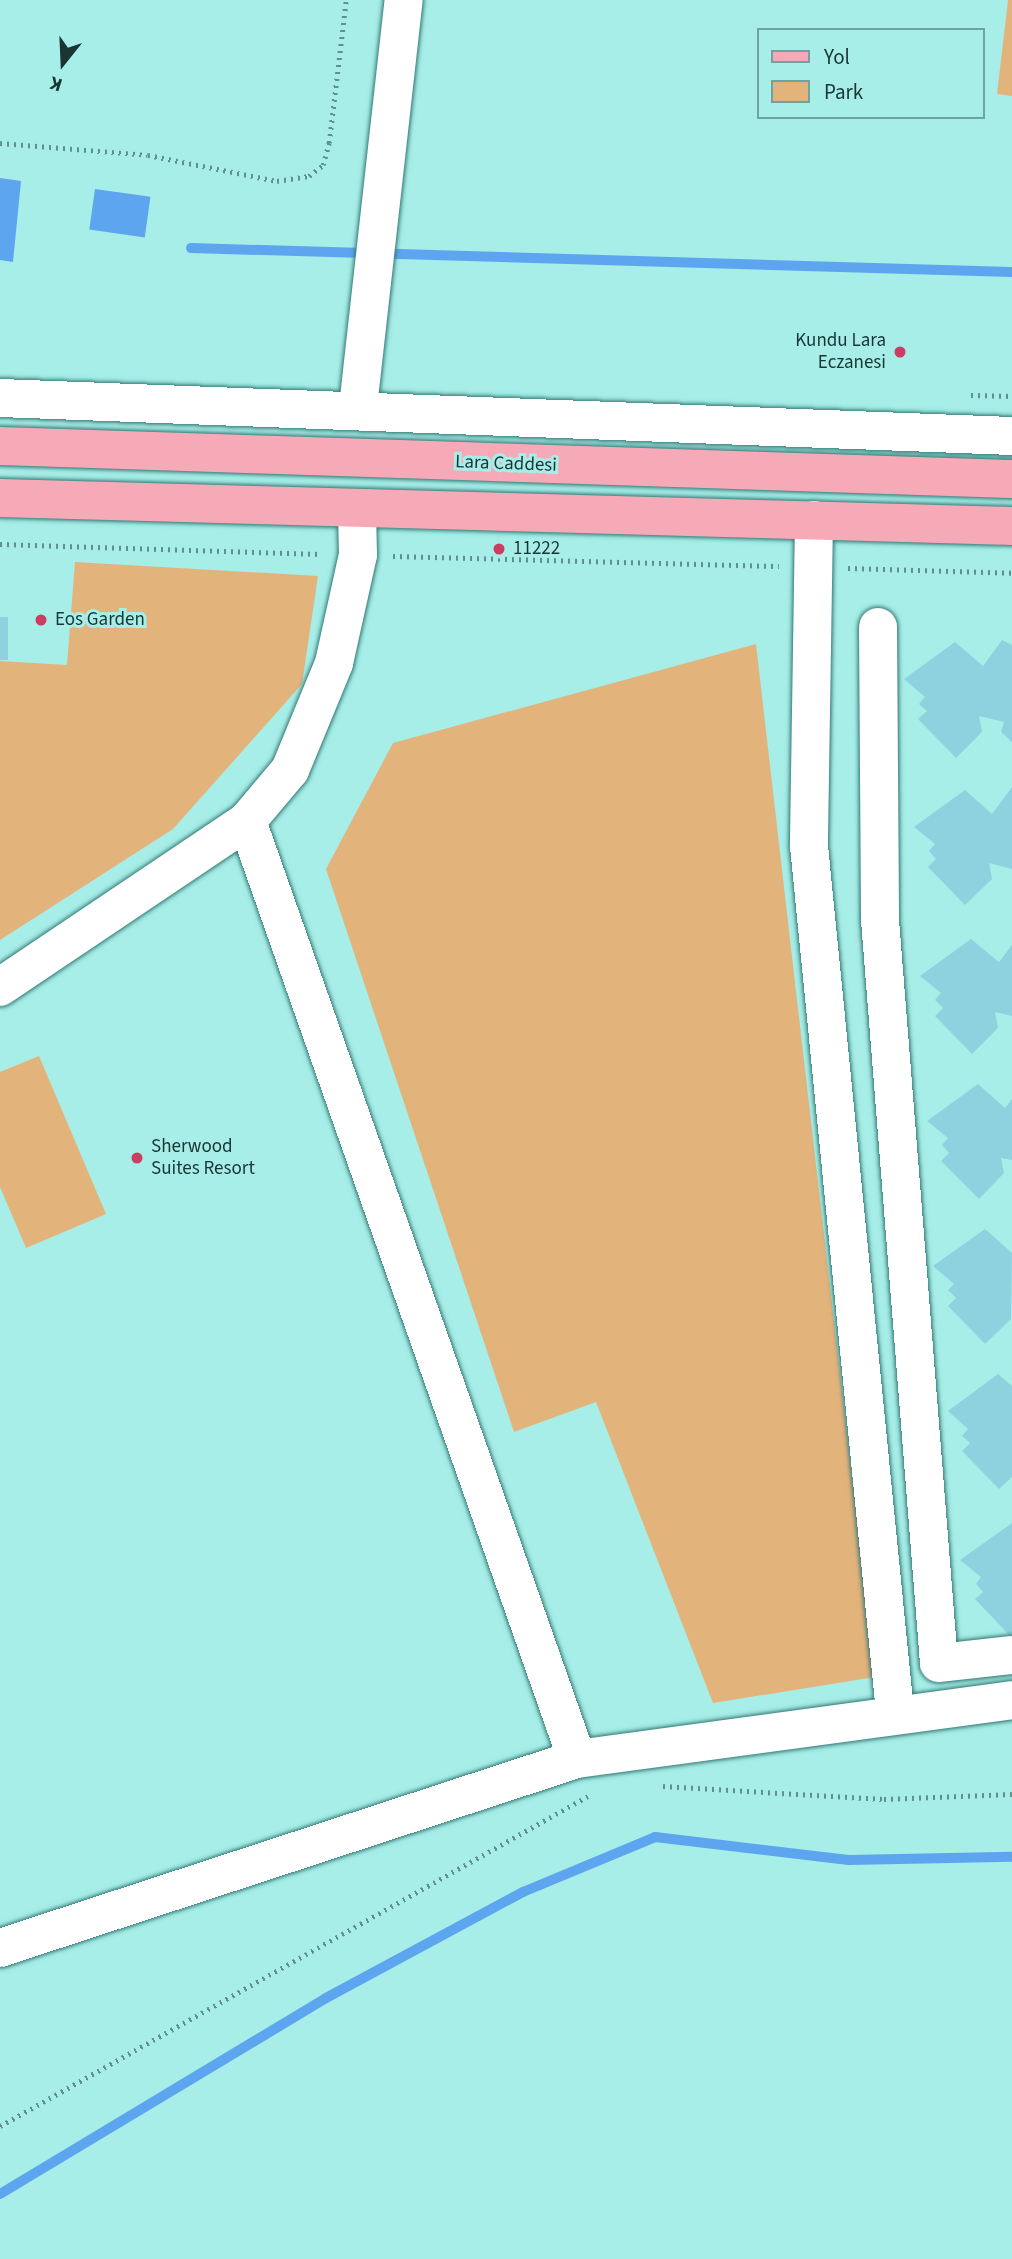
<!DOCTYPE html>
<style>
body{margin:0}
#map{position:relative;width:1012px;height:2259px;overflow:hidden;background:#a7eee8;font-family:"Source Sans 3",sans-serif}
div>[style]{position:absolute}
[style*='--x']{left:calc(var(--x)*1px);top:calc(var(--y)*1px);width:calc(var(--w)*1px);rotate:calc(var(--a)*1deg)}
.green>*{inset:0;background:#e3b37c}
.water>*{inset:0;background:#5da6ef;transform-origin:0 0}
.stream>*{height:10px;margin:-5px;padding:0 5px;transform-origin:5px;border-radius:5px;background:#5da6ef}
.building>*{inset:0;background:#8fd2df;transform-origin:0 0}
.path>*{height:4.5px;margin-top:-2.25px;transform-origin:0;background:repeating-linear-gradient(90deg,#5f908d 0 2px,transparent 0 7px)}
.roads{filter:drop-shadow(0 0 2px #327874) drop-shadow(0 0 2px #327874)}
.minor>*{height:38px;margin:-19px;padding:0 19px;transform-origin:19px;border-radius:19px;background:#fff}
.major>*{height:38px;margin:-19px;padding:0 19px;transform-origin:19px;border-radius:19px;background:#f6aab8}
.dots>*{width:19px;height:19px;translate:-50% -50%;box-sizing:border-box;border:4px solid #a7eee8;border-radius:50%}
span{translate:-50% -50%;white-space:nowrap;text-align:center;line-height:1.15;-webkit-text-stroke:6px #a7eee8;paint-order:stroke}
.poi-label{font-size:19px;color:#193635}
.right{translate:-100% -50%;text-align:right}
.left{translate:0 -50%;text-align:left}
.street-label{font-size:19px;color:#193635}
.legend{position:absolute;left:757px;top:28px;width:228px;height:91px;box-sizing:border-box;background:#a7eee8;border:2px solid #6ea4a0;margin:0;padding:9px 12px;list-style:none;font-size:21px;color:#193635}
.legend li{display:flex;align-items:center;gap:14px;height:35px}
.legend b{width:35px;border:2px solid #6ea4a0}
.north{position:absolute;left:28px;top:28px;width:70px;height:70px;-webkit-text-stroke:5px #a7eee8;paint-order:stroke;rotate:198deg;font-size:19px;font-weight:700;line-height:28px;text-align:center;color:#193635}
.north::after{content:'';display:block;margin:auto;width:24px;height:32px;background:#193635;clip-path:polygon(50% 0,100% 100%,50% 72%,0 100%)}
</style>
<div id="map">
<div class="green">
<i style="clip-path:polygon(1008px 0,1012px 0,1012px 96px,997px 94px)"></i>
<i style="clip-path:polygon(75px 562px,318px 576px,302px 684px,173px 829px,0 940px,0 661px,67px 665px)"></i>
<i style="clip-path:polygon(756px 644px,875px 1677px,713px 1703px,596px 1402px,514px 1432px,326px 869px,393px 743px)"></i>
<i style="clip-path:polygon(39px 1056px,106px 1214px,26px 1248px,0 1187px,0 1072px)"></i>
</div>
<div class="water">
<i style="clip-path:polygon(0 178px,21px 181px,13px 262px,0 260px)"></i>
<i style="left:95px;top:189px;width:56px;height:41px;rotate:8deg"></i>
</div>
<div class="stream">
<i style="--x:191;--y:248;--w:821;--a:1.67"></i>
<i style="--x:0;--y:2194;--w:380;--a:-31"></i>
<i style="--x:326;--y:1998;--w:224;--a:-28.3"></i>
<i style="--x:523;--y:1892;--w:143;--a:-22.6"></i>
<i style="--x:655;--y:1837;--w:195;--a:6.8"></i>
<i style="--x:849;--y:1860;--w:163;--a:-1.1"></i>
</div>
<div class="building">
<i style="left:0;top:617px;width:8px;height:43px"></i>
<i style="clip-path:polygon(1002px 640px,1012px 645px,1012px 742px,1001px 732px,1004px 722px,979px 716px,982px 732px,956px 758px,918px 719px,927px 711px,919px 704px,925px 697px,904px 679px,955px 642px,983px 666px)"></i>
<i style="clip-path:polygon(1012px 787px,1012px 869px,989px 863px,992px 879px,965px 905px,928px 867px,936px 859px,929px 851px,935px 844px,914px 827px,965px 790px,992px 814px)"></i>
<i style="clip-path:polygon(971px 939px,999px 962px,1012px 945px,1012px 1016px,995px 1012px,998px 1028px,972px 1054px,935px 1016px,943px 1008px,935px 1000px,941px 993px,920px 976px)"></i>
<i style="clip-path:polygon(978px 1084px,1005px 1108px,1012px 1099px,1012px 1160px,1001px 1158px,1004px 1173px,979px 1199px,941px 1161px,949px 1153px,942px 1145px,948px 1138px,927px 1121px)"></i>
<i style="clip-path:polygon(985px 1229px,1012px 1253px,1011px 1319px,985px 1344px,948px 1306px,956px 1298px,948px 1290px,954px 1284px,933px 1266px)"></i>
<i style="clip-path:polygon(998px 1374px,1012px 1386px,1012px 1477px,999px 1489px,962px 1451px,970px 1443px,962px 1436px,968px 1429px,948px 1411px)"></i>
<i style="clip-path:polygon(1012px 1523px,1012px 1638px,975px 1599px,983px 1592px,976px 1584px,981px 1577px,960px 1560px)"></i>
</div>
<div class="path">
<i style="--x:0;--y:143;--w:148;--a:4.6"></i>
<i style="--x:148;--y:155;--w:132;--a:11.4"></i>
<i style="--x:277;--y:181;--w:32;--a:-9"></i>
<i style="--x:309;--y:176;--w:18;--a:-38"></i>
<i style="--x:323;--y:165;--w:23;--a:-75"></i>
<i style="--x:329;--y:143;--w:144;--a:-83.2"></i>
<i style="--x:971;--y:395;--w:41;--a:1.4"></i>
<i style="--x:0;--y:544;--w:321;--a:1.8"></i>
<i style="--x:393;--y:556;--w:386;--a:1.5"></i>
<i style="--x:848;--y:568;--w:164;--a:1.7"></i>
<i style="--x:663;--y:1786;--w:221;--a:3.4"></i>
<i style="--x:884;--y:1799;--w:128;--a:-2.2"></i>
<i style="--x:0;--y:2126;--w:674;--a:-29.3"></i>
</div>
<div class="roads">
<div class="minor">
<i style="--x:0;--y:398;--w:1013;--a:2.15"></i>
<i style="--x:358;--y:407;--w:410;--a:-83.6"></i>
<i style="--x:814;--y:520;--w:326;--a:90.9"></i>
<i style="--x:809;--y:846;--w:870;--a:84.33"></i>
<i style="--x:878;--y:627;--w:293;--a:89.6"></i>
<i style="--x:880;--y:920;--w:745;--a:85.46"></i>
<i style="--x:939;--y:1663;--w:73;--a:-6.3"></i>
<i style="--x:247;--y:821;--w:994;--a:70.62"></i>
<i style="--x:0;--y:987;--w:298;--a:-33.9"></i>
<i style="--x:247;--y:821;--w:67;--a:-49.9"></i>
<i style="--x:290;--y:770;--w:116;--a:-67.6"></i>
<i style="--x:334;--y:663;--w:111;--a:-77.5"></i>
<i style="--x:358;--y:555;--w:44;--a:-91.3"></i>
<i style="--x:0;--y:1948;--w:607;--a:-18.14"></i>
<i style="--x:577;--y:1759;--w:439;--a:-7.7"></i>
</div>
<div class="major">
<i style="--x:0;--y:446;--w:1013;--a:1.87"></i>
<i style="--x:0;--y:498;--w:1012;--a:1.58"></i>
</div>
</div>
<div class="dots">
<i style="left:900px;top:352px;background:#cd3d61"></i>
<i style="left:499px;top:549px;background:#cd3d61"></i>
<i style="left:41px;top:620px;background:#cd3d61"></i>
<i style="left:137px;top:1158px;background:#cd3d61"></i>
</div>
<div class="poi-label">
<span class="right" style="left:886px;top:352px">Kundu Lara<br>Eczanesi</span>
<span class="left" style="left:513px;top:549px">11222</span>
<span class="left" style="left:55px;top:620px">Eos Garden</span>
<span class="left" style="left:151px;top:1158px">Sherwood<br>Suites Resort</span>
</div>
<div class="street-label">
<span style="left:506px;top:464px;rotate:2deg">Lara Caddesi</span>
</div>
<ul class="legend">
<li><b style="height:9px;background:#f6aab8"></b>Yol</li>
<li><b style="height:19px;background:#e3b37c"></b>Park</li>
</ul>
<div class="north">K</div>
</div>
